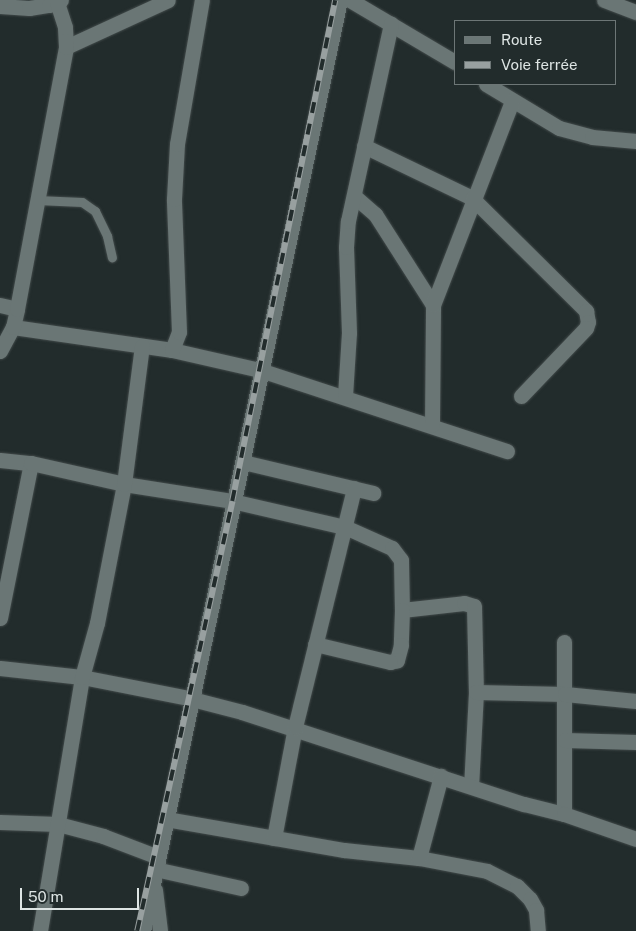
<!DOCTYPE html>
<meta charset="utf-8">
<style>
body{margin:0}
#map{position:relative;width:636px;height:931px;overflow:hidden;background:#222c2c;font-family:"Public Sans",sans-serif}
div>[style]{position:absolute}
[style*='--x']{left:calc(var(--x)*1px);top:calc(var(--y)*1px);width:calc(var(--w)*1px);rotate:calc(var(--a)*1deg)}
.roads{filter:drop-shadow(0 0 1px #424a4a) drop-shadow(0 0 1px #424a4a)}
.lane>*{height:9px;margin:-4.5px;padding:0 4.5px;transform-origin:4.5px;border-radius:4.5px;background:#6a7675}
.street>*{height:15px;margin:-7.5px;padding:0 7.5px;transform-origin:7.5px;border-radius:7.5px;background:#6a7675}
.rail>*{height:5.5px;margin-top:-2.75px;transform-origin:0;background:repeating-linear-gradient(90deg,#222c2c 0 11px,#98a0a0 0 22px);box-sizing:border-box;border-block:1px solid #98a0a0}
span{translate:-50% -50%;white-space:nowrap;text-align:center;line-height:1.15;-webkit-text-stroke:4px #222c2c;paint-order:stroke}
.legend{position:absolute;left:454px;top:20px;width:162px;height:65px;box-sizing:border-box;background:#222c2c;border:1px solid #6d7676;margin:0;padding:6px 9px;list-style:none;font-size:15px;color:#dee5e4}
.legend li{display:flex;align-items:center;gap:10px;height:25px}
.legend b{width:25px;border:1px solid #6d7676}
.scale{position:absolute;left:20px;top:888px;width:119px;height:22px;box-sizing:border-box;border:2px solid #dee5e4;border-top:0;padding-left:6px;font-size:15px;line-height:18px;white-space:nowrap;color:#dee5e4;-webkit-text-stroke:4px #222c2c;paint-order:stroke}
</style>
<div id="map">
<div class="roads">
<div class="lane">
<i style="--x:37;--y:200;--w:45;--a:2.5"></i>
<i style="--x:82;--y:202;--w:16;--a:35"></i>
<i style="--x:95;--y:211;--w:28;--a:64"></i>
<i style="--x:107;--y:236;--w:22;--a:77"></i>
</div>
<div class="street">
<i style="--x:350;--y:0;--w:122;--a:30.6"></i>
<i style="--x:604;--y:0;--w:34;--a:21"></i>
<i style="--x:0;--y:6;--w:29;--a:4"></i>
<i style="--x:29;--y:8;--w:20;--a:-9"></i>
<i style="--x:49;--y:5;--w:13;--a:-23"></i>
<i style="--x:66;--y:47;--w:112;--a:-24.7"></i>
<i style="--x:486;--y:84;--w:85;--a:31.1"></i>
<i style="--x:559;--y:128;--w:34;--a:15"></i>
<i style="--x:592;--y:137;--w:44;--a:5.2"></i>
<i style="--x:364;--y:146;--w:120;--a:25.7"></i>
<i style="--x:472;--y:198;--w:161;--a:44.7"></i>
<i style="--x:586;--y:311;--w:11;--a:80"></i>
<i style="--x:588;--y:322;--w:6;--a:108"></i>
<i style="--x:586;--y:328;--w:94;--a:133.7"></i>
<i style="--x:354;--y:196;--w:28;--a:41"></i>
<i style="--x:375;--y:214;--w:108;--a:57.5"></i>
<i style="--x:0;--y:305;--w:17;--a:13"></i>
<i style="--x:13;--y:327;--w:161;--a:8.2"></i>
<i style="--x:172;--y:350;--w:90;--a:12.8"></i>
<i style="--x:260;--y:370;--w:260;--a:18.2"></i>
<i style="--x:172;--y:350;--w:19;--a:-69"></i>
<i style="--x:179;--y:332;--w:133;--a:-92.2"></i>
<i style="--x:174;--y:199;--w:55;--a:-86.9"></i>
<i style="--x:177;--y:144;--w:146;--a:-80.2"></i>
<i style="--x:0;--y:351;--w:27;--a:-62"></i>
<i style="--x:13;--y:327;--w:18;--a:-77"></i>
<i style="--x:17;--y:309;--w:267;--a:-79.4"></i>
<i style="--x:66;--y:47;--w:20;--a:-93"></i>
<i style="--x:65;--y:27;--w:26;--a:-108"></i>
<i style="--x:345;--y:396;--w:63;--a:-86.4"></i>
<i style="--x:349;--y:333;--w:86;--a:-92"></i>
<i style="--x:346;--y:247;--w:26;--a:-86"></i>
<i style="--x:348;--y:221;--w:202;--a:-77.7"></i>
<i style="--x:432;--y:425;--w:120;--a:-89.5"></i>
<i style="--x:433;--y:305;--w:219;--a:-68.8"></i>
<i style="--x:0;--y:460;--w:31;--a:6"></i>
<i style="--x:243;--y:462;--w:134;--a:13.4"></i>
<i style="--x:402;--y:610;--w:62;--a:-6.4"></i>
<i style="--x:464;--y:603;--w:10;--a:17"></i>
<i style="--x:474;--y:606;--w:86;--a:88.7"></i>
<i style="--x:476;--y:692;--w:94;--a:93"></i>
<i style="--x:0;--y:618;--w:158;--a:-78.7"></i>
<i style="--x:31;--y:463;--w:95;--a:12.7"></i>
<i style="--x:124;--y:484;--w:109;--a:8.9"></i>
<i style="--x:232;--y:501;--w:116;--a:13"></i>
<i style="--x:345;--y:527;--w:51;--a:24.1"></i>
<i style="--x:392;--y:548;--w:15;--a:53"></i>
<i style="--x:401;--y:560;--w:50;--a:88.9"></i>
<i style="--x:402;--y:610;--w:35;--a:92"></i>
<i style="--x:401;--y:645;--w:16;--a:105"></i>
<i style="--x:397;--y:660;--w:7;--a:164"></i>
<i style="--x:390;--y:662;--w:77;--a:-166.5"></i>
<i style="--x:564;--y:642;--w:172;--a:90"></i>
<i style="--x:0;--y:668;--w:82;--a:6.3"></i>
<i style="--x:82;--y:677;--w:108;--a:11.2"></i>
<i style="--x:188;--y:698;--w:56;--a:14.5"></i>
<i style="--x:242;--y:712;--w:297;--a:18.1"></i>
<i style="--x:524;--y:804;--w:41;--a:14"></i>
<i style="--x:564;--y:814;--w:76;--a:19.1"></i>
<i style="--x:476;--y:692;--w:89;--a:1.3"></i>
<i style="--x:565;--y:694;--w:71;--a:5.6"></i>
<i style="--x:565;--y:740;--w:71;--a:1.6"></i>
<i style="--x:166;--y:819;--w:181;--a:9.9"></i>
<i style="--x:344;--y:850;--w:75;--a:6.1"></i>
<i style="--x:419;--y:858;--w:69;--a:10.8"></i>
<i style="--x:487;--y:871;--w:34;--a:27"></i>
<i style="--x:517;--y:886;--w:18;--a:45"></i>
<i style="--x:530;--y:899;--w:13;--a:61"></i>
<i style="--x:536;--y:910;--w:21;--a:85"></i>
<i style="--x:0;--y:822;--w:58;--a:2"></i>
<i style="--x:58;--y:824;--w:47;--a:14.9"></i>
<i style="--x:103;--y:836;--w:59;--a:20.9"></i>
<i style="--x:274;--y:838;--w:113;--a:-79.3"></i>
<i style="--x:295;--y:727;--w:246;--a:-76.1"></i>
<i style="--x:419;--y:858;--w:85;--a:-75"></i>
<i style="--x:155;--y:869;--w:88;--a:12.5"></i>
<i style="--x:155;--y:890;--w:41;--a:83"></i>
<i style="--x:40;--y:931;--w:257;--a:-80.6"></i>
<i style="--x:82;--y:677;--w:56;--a:-74.5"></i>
<i style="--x:97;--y:623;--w:142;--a:-79"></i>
<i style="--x:124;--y:484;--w:139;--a:-82.6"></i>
<i style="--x:143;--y:931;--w:952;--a:-78.05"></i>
</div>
</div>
<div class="rail">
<i style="--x:137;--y:931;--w:440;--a:-77.5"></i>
<i style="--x:232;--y:501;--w:511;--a:-78.38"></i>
</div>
<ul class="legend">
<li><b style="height:6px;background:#6a7675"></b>Route</li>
<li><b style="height:6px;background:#98a0a0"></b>Voie ferrée</li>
</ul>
<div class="scale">50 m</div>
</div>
